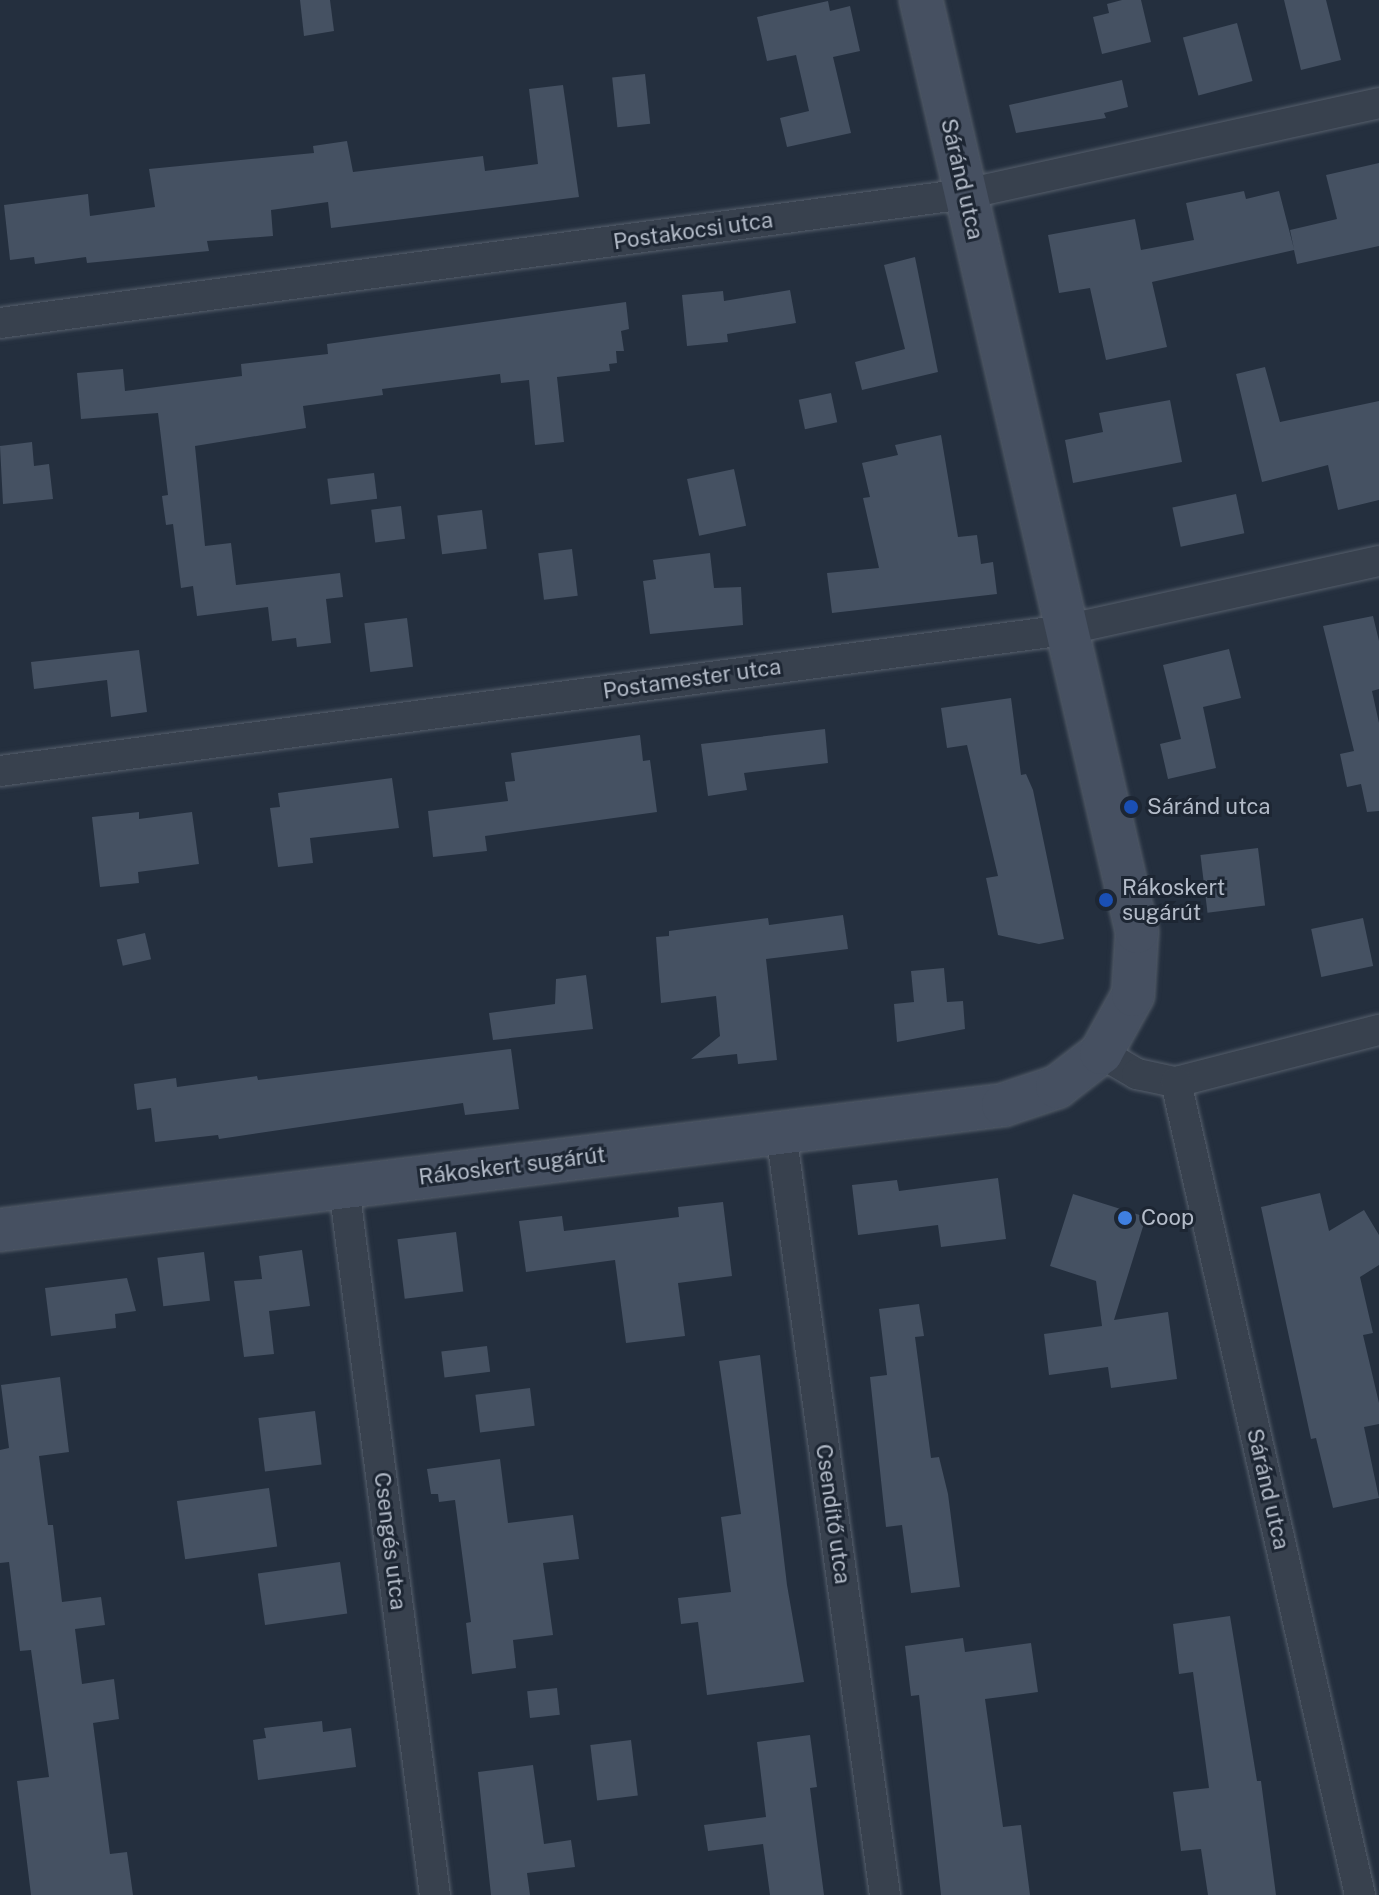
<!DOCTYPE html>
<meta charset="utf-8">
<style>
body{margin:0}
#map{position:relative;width:1379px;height:1895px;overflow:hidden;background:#242f3e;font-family:"Public Sans",sans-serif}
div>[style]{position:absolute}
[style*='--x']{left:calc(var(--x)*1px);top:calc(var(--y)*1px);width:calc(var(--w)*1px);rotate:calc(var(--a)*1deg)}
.building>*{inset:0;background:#455162;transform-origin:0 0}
.roads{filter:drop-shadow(0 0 2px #565f6c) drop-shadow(0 0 2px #565f6c)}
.street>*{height:30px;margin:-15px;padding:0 15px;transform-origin:15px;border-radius:15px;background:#38414e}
.secondary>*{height:42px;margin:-21px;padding:0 21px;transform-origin:21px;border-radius:21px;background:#465061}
.dots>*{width:22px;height:22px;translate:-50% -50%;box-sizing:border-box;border:4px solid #1d2633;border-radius:50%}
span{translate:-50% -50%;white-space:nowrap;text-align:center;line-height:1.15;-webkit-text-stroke:6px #1d2633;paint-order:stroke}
.street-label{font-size:22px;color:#b4bcc9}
.poi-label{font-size:22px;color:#b4bcc9}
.left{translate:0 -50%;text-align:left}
</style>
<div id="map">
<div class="building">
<i style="clip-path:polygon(300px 0,330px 0,334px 31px,304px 36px)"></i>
<i style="clip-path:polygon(1122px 0,1141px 0,1151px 42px,1102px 54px,1093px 17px,1109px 13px,1107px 4px)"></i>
<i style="clip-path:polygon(1284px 0,1326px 0,1341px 60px,1301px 70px)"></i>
<i style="clip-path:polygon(828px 1px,830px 11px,850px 6px,860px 51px,833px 57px,851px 133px,787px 147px,780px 118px,809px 111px,796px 55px,767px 61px,757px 17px)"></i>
<i style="left:1237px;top:23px;width:60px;height:56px;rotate:75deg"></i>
<i style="left:645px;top:74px;width:50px;height:33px;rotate:84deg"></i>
<i style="clip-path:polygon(1122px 80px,1128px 107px,1104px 113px,1106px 118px,1016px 133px,1009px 105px)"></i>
<i style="clip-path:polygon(563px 85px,579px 197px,331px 228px,328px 202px,271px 210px,273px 236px,207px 241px,209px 251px,87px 263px,86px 257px,35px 264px,34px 257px,10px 260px,4px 205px,88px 194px,90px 216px,155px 207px,149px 169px,314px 153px,313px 146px,347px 141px,353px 172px,483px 156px,485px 171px,538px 164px,529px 89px)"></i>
<i style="clip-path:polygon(1379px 163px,1379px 246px,1297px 264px,1294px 250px,1152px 282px,1167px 347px,1106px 360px,1090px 288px,1059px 293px,1048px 235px,1135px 219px,1141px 250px,1194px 240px,1186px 203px,1244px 191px,1246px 199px,1279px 191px,1294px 249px,1290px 230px,1337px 219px,1326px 175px)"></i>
<i style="clip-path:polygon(915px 257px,938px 372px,862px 390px,855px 362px,905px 349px,884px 265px)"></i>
<i style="clip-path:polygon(790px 290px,796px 323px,727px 334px,728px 342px,687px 346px,682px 295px,723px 291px,724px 301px)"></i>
<i style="clip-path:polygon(626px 302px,629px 329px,621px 331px,624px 351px,616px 351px,617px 363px,609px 364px,610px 371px,557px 377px,564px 442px,535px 445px,529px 380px,501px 383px,500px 374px,382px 389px,383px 395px,303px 406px,306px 428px,195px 446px,205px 546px,231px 543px,236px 585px,340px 573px,343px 597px,326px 599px,331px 643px,297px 647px,296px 638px,272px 641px,268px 607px,197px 616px,193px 586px,181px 588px,173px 524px,166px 525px,162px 496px,168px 495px,158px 413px,81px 419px,77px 373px,123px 369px,125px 391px,242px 376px,241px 364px,328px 354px,327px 344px)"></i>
<i style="clip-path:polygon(1265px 367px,1280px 422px,1379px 401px,1379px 500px,1338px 510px,1328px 465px,1262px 482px,1236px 374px)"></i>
<i style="left:831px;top:393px;width:30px;height:33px;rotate:78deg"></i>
<i style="clip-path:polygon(1170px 400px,1182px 462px,1073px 483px,1065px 440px,1103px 432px,1099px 413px)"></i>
<i style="clip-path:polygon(941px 435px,958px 537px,977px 535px,981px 564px,993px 562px,997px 594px,832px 613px,827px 573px,879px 568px,863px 498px,870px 497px,862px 463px,898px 455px,895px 445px)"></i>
<i style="clip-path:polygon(32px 442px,34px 466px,49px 464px,53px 499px,3px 504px,0 446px)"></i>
<i style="left:734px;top:469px;width:58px;height:48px;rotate:78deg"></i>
<i style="left:374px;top:473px;width:26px;height:47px;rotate:83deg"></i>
<i style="left:1236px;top:494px;width:40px;height:65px;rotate:78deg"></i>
<i style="left:401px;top:506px;width:33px;height:30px;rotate:83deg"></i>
<i style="left:482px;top:510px;width:39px;height:45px;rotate:83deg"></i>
<i style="left:572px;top:549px;width:47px;height:34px;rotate:83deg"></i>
<i style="clip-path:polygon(710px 553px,714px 588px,741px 587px,743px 625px,650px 634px,643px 581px,656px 579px,653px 560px)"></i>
<i style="clip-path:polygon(1373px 616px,1379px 641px,1379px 689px,1372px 691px,1379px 723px,1379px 811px,1367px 812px,1361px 784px,1347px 787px,1340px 754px,1354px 751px,1323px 626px)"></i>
<i style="left:407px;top:618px;width:49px;height:43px;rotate:83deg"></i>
<i style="clip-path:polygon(1229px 649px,1241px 698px,1203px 707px,1216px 768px,1168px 779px,1160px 744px,1181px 739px,1163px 665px)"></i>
<i style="clip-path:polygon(139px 650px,147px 712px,111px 717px,107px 680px,34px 689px,31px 662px)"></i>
<i style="clip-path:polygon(1011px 698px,1021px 775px,1026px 774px,1033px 790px,1064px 939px,1039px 944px,998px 935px,986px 878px,998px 876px,967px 745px,947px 748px,941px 708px)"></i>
<i style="clip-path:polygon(825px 729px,828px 763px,744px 773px,747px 790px,708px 796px,701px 744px)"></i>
<i style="clip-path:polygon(640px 735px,643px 761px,650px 760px,657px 812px,485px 836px,487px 851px,433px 857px,428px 811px,508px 801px,505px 782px,515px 781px,511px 753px)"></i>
<i style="clip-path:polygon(392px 778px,399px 828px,310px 838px,313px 863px,278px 867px,270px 808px,280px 807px,278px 793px)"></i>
<i style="clip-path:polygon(139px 812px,139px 819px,192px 812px,199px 864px,138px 872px,139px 883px,100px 887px,92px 817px)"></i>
<i style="left:1258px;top:848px;width:58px;height:58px;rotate:83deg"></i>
<i style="clip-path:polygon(843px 915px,848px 949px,766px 959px,777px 1060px,738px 1064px,737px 1054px,691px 1059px,720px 1036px,716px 996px,661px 1003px,656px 937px,669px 936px,669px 931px,768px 918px,769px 925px)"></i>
<i style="left:1363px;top:918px;width:49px;height:53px;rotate:78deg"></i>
<i style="left:145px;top:933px;width:27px;height:29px;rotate:77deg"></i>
<i style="clip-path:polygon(944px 968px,947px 1002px,963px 1001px,965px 1029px,897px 1042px,894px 1004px,914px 1002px,911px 971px)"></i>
<i style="clip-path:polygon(586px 975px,593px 1029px,493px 1040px,489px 1013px,555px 1004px,556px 979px)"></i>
<i style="clip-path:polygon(511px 1049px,519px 1109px,465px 1115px,463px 1103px,219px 1139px,218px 1135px,155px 1142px,151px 1108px,137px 1110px,134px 1084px,176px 1078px,177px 1087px,257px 1076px,258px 1080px)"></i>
<i style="clip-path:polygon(998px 1178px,1006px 1239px,941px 1247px,938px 1225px,858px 1235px,852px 1185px,897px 1180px,899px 1191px)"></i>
<i style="clip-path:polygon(1320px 1193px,1329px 1231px,1364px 1210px,1379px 1235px,1379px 1265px,1360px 1277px,1373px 1333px,1363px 1335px,1379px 1403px,1379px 1424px,1364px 1427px,1379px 1498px,1333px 1508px,1316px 1438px,1311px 1439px,1261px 1207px)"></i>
<i style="clip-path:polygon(1073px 1194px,1146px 1217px,1114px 1320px,1168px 1312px,1177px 1379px,1111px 1388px,1108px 1367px,1049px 1375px,1044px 1334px,1102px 1326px,1096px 1281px,1050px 1266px)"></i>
<i style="clip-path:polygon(723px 1202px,732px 1276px,678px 1283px,685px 1336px,626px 1343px,615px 1260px,526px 1272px,519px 1221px,562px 1216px,564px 1231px,679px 1217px,678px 1207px)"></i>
<i style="left:456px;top:1232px;width:60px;height:59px;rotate:83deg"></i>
<i style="clip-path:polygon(302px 1250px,310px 1306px,269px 1311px,274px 1354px,244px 1357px,234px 1281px,262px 1279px,259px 1256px)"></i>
<i style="left:204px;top:1252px;width:49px;height:47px;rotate:83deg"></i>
<i style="clip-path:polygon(127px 1278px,136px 1311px,115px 1314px,116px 1328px,51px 1336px,45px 1288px)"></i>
<i style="clip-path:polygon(919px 1304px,924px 1336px,915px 1337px,931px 1458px,939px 1457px,948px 1494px,960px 1587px,911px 1593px,902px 1525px,886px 1527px,870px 1377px,887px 1375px,879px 1309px)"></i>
<i style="left:487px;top:1346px;width:26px;height:46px;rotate:83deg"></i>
<i style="clip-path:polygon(760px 1355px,787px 1585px,804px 1682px,707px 1695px,698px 1622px,681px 1624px,678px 1598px,731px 1592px,721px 1517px,741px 1514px,719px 1361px)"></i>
<i style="clip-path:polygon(60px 1377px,69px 1452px,39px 1456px,48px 1525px,53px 1525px,62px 1602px,101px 1597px,105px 1625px,75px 1629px,82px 1684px,114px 1679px,119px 1719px,93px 1723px,110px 1854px,127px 1852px,133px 1895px,31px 1895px,17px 1781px,49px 1777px,31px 1650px,20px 1651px,9px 1562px,0 1563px,0 1450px,9px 1448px,1px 1385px)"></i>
<i style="left:530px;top:1388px;width:38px;height:55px;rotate:83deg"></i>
<i style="left:315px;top:1411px;width:54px;height:57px;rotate:83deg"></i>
<i style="clip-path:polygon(500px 1459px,508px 1523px,573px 1515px,579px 1559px,543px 1563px,553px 1635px,513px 1640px,516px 1668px,472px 1674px,466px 1623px,471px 1622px,455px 1500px,439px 1502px,438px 1494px,431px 1494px,427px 1469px)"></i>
<i style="left:269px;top:1488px;width:59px;height:93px;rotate:82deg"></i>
<i style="left:340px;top:1562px;width:52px;height:83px;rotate:82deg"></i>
<i style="clip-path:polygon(1230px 1616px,1257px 1781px,1261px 1781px,1276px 1895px,1208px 1895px,1201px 1849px,1181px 1851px,1173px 1792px,1209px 1788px,1193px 1672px,1179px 1674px,1173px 1624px)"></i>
<i style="clip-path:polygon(963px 1638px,965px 1652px,1031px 1643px,1038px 1692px,985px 1699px,1003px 1827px,1021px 1825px,1030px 1895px,941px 1895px,919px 1695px,911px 1696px,905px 1646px)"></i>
<i style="left:557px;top:1688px;width:27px;height:30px;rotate:84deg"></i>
<i style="clip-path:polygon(322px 1721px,323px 1732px,351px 1728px,356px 1767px,258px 1780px,253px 1740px,266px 1738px,264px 1728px)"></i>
<i style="clip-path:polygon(810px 1735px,817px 1787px,810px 1788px,824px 1895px,770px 1895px,763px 1844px,708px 1851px,704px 1825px,766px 1817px,757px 1742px)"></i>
<i style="left:631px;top:1740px;width:56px;height:41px;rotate:83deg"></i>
<i style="clip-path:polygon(533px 1765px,544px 1844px,571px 1840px,575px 1867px,527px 1873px,530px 1895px,491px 1895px,478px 1772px)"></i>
</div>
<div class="roads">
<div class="street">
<i style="--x:0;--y:323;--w:975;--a:-7.61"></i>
<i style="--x:966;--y:194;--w:423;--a:-12.4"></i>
<i style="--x:0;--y:771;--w:1074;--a:-7.54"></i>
<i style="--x:1065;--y:630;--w:321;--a:-12.4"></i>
<i style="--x:1101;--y:1053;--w:42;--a:30.3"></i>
<i style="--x:1137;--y:1074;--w:40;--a:12"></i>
<i style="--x:1176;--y:1082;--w:210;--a:-14.4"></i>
<i style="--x:1176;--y:1082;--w:834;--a:77.25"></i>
<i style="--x:781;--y:1132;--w:770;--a:82.24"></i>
<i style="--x:344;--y:1187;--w:714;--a:82.68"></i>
</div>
<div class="secondary">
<i style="--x:0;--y:1230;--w:1011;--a:-7.1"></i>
<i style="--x:1003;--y:1105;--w:57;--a:-18.4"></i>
<i style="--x:1057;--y:1087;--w:56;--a:-37.7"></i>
<i style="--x:1101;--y:1053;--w:66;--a:-61.1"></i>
<i style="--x:1133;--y:995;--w:63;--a:-86.4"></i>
<i style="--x:1137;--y:932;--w:957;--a:-103.05"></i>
</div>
</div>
<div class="dots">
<i style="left:1131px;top:807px;background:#1a4fb4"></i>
<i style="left:1106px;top:900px;background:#1a4fb4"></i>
<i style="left:1125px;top:1218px;background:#3f7fe0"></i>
</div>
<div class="street-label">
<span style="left:962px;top:179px;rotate:77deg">Sáránd utca</span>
<span style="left:693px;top:231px;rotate:-8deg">Postakocsi utca</span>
<span style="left:692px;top:679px;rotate:-8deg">Postamester utca</span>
<span style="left:512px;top:1166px;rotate:-7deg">Rákoskert sugárút</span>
<span style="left:1268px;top:1489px;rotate:77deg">Sáránd utca</span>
<span style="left:833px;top:1514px;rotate:82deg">Csendítő utca</span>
<span style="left:390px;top:1541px;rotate:83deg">Csengés utca</span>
</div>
<div class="poi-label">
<span class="left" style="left:1147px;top:807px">Sáránd utca</span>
<span class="left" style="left:1122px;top:900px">Rákoskert<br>sugárút</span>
<span class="left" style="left:1141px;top:1218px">Coop</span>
</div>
</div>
